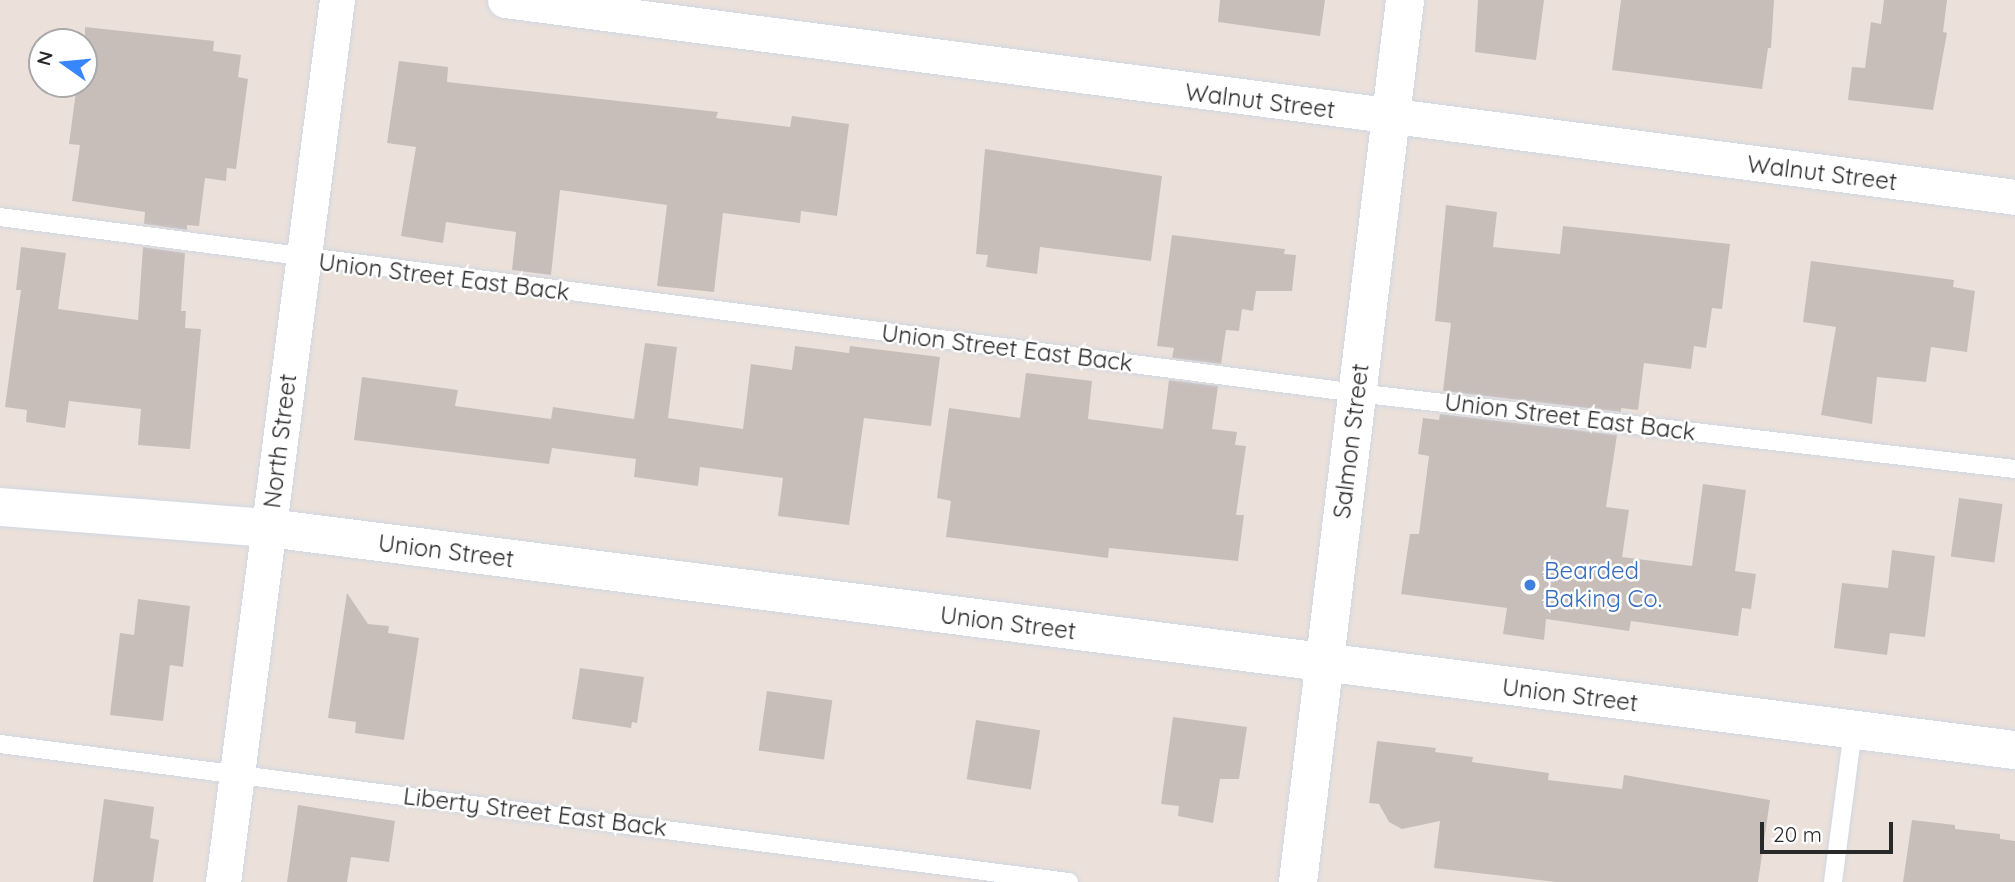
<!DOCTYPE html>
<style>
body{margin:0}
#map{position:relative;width:2015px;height:882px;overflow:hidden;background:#ece1da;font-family:Quicksand,sans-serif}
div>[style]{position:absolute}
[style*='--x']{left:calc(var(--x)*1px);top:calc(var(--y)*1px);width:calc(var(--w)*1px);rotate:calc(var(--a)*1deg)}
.building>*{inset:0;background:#c7beba;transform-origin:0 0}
.roads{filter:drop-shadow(0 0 2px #d0d7e2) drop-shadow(0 0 2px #d0d7e2)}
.lane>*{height:18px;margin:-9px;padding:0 9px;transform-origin:9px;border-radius:9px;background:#fff}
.street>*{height:35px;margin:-17.5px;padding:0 17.5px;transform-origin:17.5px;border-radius:17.5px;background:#fff}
.secondary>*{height:38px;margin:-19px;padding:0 19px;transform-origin:19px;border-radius:19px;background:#fff}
.dots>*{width:19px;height:19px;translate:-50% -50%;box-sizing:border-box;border:4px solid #fff;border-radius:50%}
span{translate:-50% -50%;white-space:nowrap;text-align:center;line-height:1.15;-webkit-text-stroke:5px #fff;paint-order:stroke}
.street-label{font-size:24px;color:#292929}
.shop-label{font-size:24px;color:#366cbe}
.left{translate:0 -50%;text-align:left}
.north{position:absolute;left:28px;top:28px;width:70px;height:70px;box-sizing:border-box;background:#fff;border:2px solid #a9a9a9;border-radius:50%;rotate:285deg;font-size:19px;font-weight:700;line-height:28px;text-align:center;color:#292929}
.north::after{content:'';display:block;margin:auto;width:24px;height:32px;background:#3886fb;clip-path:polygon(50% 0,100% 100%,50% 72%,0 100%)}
.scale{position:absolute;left:1760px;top:822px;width:133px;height:32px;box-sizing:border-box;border:4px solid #292929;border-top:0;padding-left:9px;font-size:21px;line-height:24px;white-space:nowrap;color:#292929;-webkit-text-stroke:5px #fff;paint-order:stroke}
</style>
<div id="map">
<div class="building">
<i style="clip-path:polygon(1220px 0,1325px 0,1320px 36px,1218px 22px)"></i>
<i style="clip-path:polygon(1478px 0,1544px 0,1536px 60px,1475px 52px)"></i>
<i style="clip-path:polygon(1621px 0,1774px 0,1771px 48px,1768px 48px,1762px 89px,1612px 70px)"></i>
<i style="clip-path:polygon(1884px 0,1947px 0,1943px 32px,1947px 33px,1933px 110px,1848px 100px,1852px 67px,1865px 68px,1871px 22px,1881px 24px)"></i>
<i style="clip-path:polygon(85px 27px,214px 41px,213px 51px,241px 55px,238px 77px,248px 79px,236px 169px,227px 168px,226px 181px,205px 178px,199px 226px,187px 225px,187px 230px,144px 224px,145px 212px,72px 201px,80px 145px,69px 144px,77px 84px,84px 84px)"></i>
<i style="clip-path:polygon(399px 61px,448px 67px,447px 82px,718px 112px,716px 118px,790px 127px,792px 116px,849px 124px,837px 216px,801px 211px,800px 223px,723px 213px,714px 292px,657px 286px,667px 205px,560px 190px,551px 275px,512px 270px,516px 232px,446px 222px,443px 243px,401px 236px,416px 147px,387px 143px)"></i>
<i style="clip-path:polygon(985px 149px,1162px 176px,1151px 261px,1040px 247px,1037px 274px,986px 267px,988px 255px,976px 254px)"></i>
<i style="clip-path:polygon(1446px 205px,1497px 212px,1493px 247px,1560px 254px,1563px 226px,1730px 244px,1722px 309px,1712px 308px,1706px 348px,1694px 346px,1691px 369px,1644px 363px,1638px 410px,1621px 408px,1621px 412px,1443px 391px,1451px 323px,1435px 321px)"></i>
<i style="clip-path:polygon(1172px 235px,1285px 249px,1284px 254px,1296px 255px,1292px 291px,1256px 291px,1253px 311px,1242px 309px,1239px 331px,1226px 330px,1221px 364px,1172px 358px,1174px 348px,1157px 346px)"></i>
<i style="clip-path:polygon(21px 247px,66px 253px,58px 309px,138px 320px,143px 247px,185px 253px,181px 311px,186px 311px,185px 328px,201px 329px,190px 449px,138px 445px,141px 409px,69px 401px,65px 428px,26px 422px,27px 410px,5px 407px,21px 290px,16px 290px)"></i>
<i style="clip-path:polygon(1811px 261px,1954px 280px,1953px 287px,1975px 291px,1967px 352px,1931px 347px,1926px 382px,1877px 377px,1872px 424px,1821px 415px,1836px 327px,1803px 322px)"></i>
<i style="clip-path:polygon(645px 343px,677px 347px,668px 418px,743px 429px,751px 364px,792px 370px,795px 346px,849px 353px,850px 346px,940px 357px,931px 426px,864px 418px,849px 525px,778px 516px,783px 478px,700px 467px,698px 486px,634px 477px,636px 459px,552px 448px,549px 464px,354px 440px,362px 377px,458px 390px,455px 406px,551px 419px,553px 407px,634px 419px)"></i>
<i style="clip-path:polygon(1026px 373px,1092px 381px,1088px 419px,1163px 429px,1169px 380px,1218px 386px,1212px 429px,1237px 432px,1235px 445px,1246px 446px,1236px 515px,1244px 515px,1238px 561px,1109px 548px,1108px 558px,946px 537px,951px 501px,937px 498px,949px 408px,1020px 418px)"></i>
<i style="clip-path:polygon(1440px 414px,1617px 435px,1606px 507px,1629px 510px,1622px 557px,1692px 566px,1703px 484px,1746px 490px,1735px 571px,1756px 574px,1751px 609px,1742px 608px,1738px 636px,1631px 621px,1629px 631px,1546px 619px,1544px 640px,1503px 634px,1507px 608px,1401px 594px,1410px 534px,1419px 534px,1429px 456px,1418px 454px,1423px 418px,1439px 420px)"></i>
<i style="left:1959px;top:498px;width:44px;height:59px;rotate:8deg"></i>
<i style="clip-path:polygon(1892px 550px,1935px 556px,1925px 637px,1890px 633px,1887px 655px,1834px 648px,1842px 583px,1888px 588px)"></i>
<i style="clip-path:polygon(347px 593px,368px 624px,389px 626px,388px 633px,419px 638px,404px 740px,355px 733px,356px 722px,328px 718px)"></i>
<i style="clip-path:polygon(138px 599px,190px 606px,183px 667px,170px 665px,163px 721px,110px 715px,120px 633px,134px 635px)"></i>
<i style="clip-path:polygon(580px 668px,644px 677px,637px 723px,632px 722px,631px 728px,572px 719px)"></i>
<i style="left:767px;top:691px;width:66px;height:60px;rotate:8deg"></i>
<i style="clip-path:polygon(1173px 717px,1247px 727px,1239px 779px,1220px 779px,1213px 823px,1178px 816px,1179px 806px,1161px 804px)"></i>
<i style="left:976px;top:720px;width:65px;height:60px;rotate:9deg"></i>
<i style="clip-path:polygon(1377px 741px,1436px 748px,1435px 752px,1473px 757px,1472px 762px,1549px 773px,1548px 780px,1622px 789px,1624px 775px,1770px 800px,1758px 882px,1556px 882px,1434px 868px,1440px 821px,1402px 829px,1389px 822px,1379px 804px,1369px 803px)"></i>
<i style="clip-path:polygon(104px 799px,154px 807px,150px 838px,159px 840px,153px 882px,93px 882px)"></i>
<i style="clip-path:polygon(298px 805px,395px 821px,389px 862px,351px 857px,347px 882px,287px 882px)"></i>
<i style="clip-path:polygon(1912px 820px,1955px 825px,1955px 829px,2000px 834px,2000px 839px,2015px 841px,2015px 882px,1903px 882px)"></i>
</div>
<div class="roads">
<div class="lane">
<i style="--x:0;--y:217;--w:1368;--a:7.39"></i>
<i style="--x:1357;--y:393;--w:662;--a:6.59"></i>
<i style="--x:0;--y:744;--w:1078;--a:7.36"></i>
<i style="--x:1833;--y:882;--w:152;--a:-82.5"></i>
</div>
<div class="street">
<i style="--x:505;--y:0;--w:1523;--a:7.43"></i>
<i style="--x:223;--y:882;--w:889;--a:-82.64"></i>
</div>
<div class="secondary">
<i style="--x:0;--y:507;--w:270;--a:4.5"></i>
<i style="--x:269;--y:528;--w:1760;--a:7.25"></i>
<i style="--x:1298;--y:882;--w:888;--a:-83.08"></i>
</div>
</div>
<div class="dots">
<i style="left:1530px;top:585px;background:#3f7fe0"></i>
</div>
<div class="street-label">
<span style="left:1260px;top:101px;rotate:7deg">Walnut Street</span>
<span style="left:1822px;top:173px;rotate:7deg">Walnut Street</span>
<span style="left:444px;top:277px;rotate:7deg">Union Street East Back</span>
<span style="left:1007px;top:348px;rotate:7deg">Union Street East Back</span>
<span style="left:1570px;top:417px;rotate:7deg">Union Street East Back</span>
<span style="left:280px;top:441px;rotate:-83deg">North Street</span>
<span style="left:1351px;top:441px;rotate:-83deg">Salmon Street</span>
<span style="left:446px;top:551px;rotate:7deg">Union Street</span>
<span style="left:1008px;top:623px;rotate:7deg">Union Street</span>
<span style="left:1570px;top:695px;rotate:7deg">Union Street</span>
<span style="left:535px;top:812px;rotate:7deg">Liberty Street East Back</span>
</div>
<div class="shop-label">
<span class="left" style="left:1544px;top:585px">Bearded<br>Baking Co.</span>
</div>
<div class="north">N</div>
<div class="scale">20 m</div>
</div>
